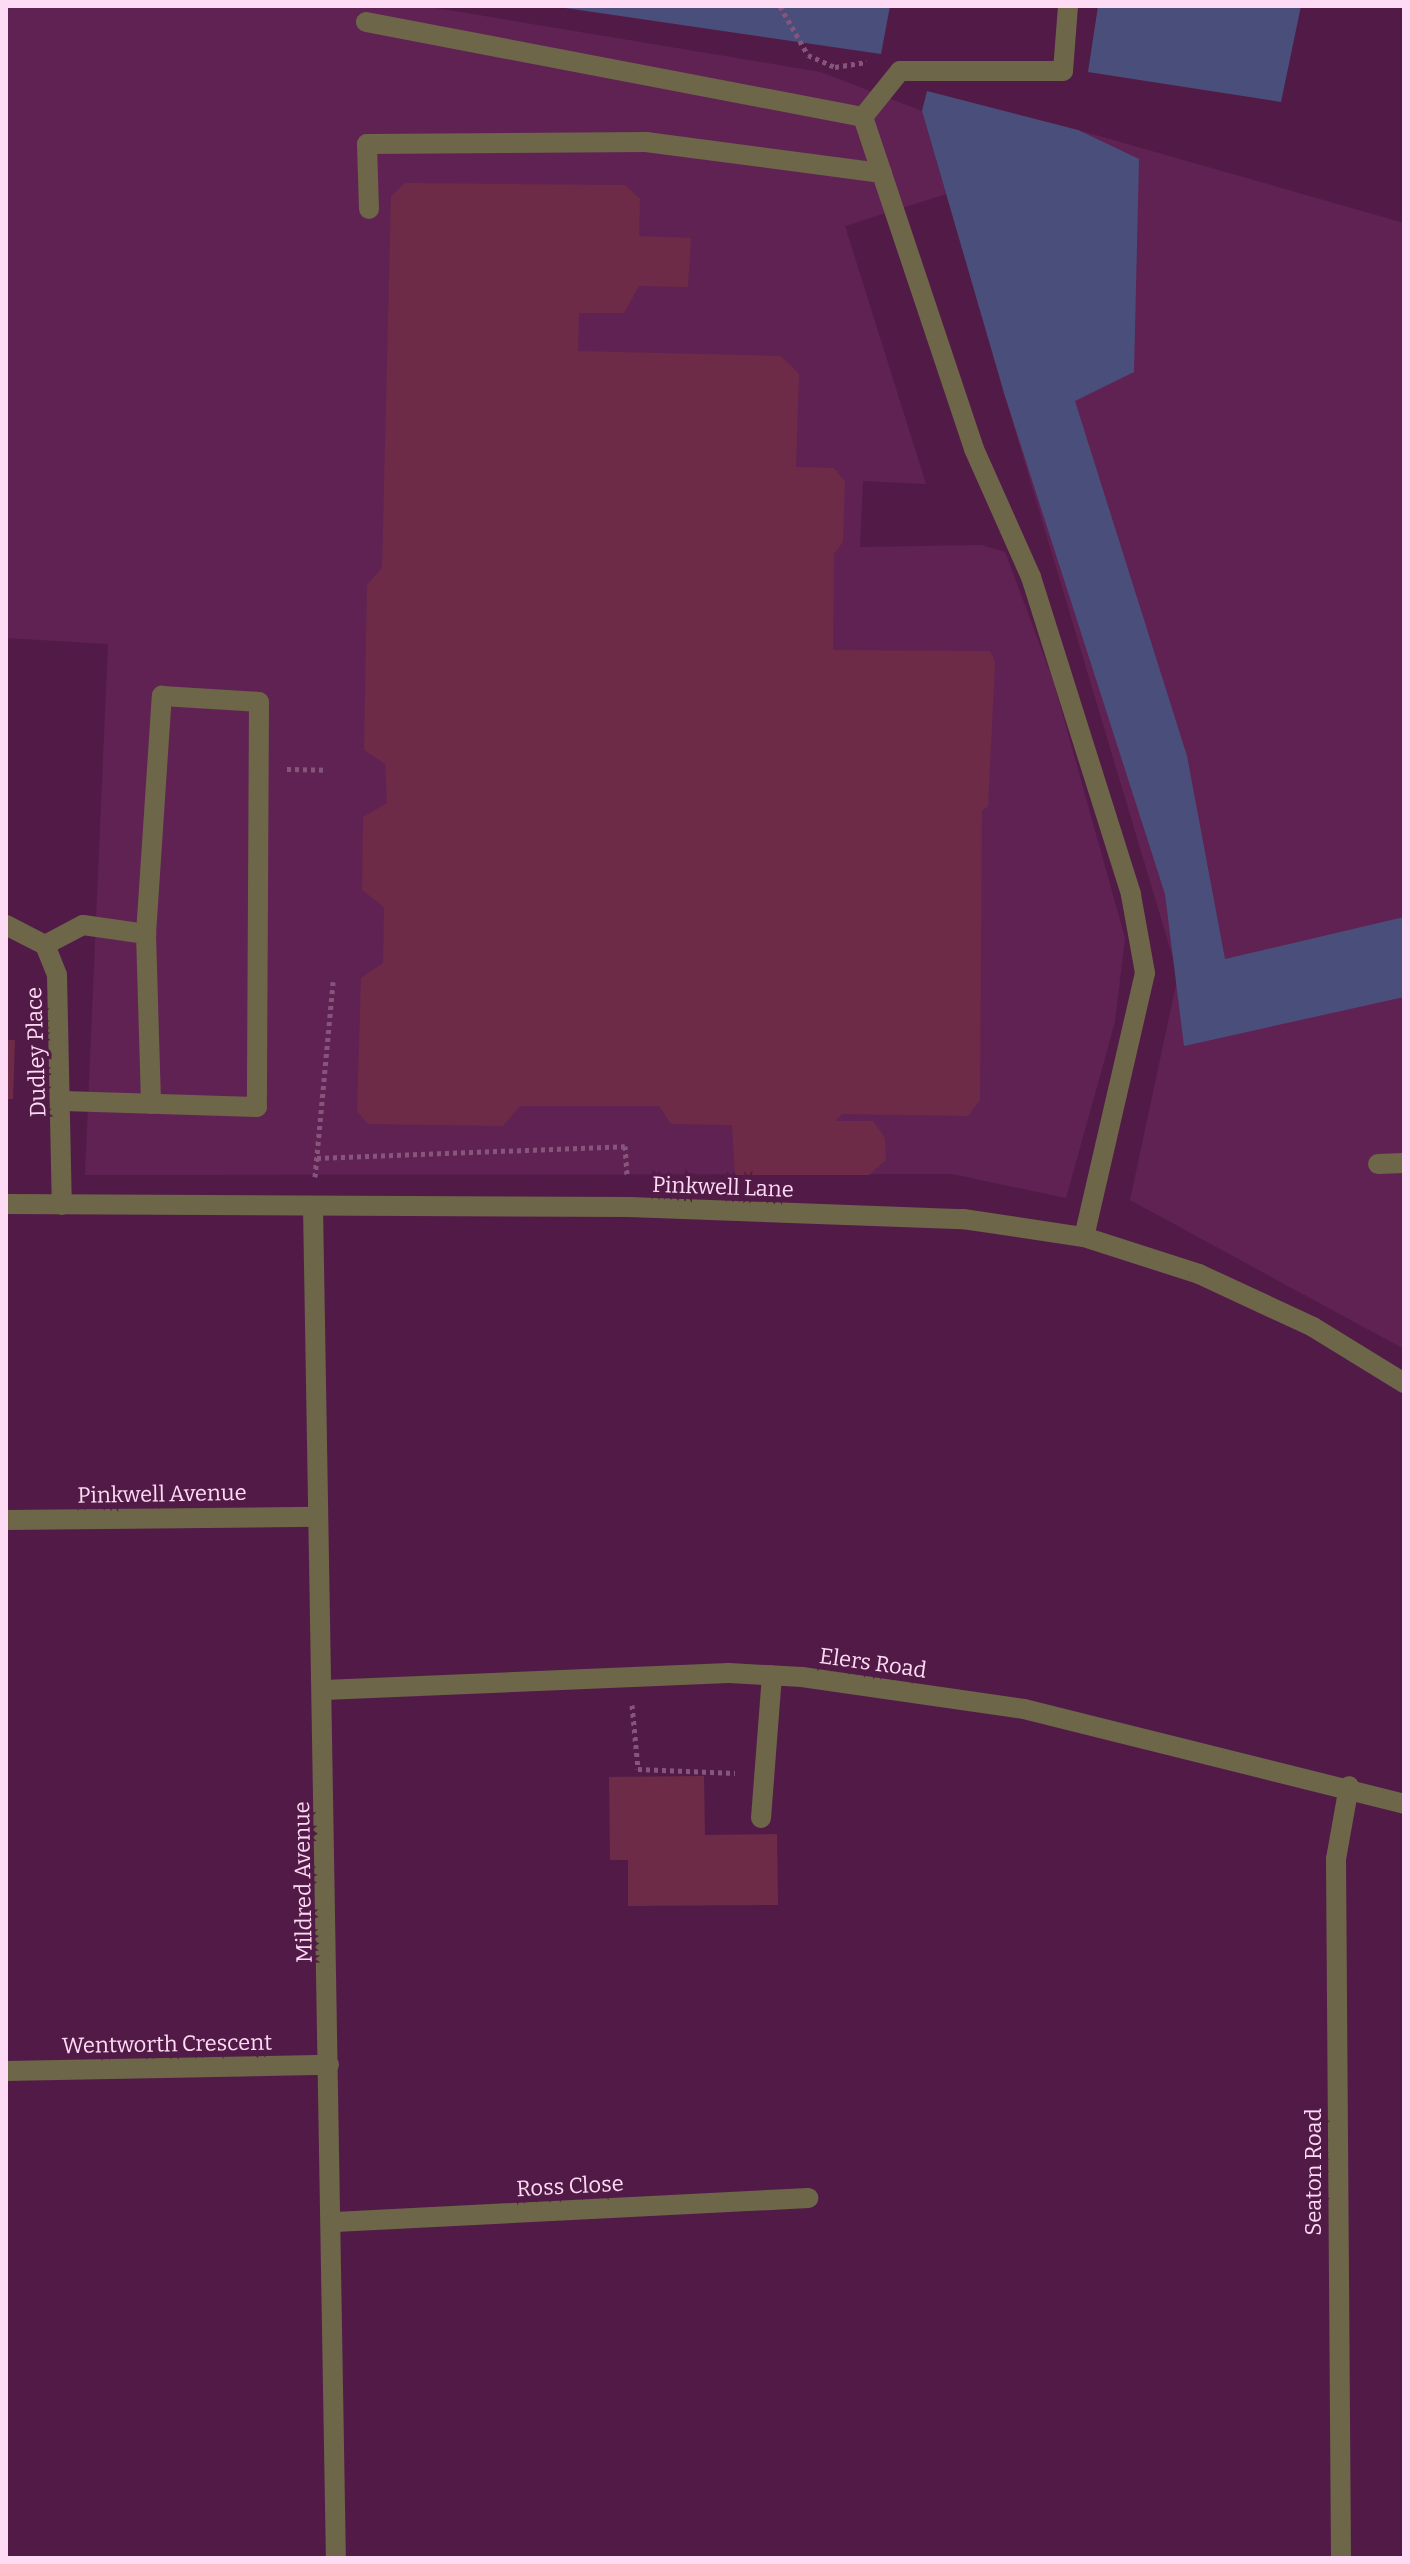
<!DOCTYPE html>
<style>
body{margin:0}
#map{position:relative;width:1410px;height:2564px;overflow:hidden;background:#521b47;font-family:Bitter,serif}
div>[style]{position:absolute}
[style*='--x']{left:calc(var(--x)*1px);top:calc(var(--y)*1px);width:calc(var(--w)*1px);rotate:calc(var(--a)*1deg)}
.built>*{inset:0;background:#602253}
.green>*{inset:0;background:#494f7a}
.building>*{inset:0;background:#6d2b47}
.path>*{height:5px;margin-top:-2.5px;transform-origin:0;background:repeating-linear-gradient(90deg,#86557c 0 4px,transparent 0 8px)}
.lane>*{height:20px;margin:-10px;padding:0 10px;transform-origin:10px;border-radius:10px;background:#6d6649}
.street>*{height:20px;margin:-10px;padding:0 10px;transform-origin:10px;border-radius:10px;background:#6d6649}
span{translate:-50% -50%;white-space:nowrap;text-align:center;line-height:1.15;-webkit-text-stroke:6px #521b47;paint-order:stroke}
.street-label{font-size:22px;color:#fedbf4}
.frame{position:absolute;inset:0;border:8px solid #fedbf4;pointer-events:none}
</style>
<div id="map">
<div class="built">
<i style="clip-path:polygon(6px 6px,424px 6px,821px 72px,922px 111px,946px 194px,845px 226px,926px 484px,863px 481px,860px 547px,981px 545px,1005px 552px,1053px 680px,1125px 938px,1115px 1022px,1066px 1198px,952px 1174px,85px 1175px,108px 644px,6px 638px)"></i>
<i style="clip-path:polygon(1078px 130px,1404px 223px,1404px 1349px,1130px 1200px,1178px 975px,1004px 393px)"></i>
</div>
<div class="green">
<i style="clip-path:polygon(552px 6px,890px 6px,881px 54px)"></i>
<i style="clip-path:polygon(1098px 6px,1301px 6px,1281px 102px,1088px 72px)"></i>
<i style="clip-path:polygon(927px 91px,1078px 130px,1139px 159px,1134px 372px,1075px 401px,1187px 756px,1225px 959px,1404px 917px,1404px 997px,1184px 1046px,1165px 894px,1004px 393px,922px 111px)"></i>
</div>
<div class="building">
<i style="clip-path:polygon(405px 183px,625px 185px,640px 199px,639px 236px,691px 238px,688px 287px,639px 286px,624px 313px,579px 313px,578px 351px,781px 356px,799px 374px,796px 467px,834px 468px,845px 482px,843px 542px,834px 554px,833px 650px,990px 651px,995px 662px,988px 806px,982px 811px,980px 1100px,968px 1116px,842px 1114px,836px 1121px,873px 1121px,885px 1138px,886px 1160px,869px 1175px,735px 1175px,732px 1125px,671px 1124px,659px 1106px,520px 1106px,503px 1126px,368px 1124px,357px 1111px,361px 978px,383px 963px,384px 907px,362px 890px,363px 817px,387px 803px,385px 764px,364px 750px,367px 585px,382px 568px,391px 196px)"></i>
<i style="clip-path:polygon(6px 1040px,15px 1040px,13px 1099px,6px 1099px)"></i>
<i style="clip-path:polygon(704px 1776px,705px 1835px,777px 1834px,778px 1905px,628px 1906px,628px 1860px,610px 1860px,609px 1777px)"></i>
</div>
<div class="path">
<i style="--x:780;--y:6;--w:56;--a:60.3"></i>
<i style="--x:808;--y:55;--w:30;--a:24"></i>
<i style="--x:835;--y:67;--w:32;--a:-9"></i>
<i style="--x:287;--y:769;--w:39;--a:1"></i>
<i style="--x:317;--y:1158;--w:308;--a:-2.2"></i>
<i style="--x:625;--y:1146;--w:31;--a:86"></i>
<i style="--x:315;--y:1177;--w:196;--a:-84.7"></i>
<i style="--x:632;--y:1705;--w:64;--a:84.6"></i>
<i style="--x:638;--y:1769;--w:97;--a:2.4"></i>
</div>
<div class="lane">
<i style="--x:366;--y:22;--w:506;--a:10.82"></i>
<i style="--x:863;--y:117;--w:350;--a:71.5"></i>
<i style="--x:974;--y:449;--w:140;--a:66"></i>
<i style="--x:1031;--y:577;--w:333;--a:72.5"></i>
<i style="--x:1131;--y:895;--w:79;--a:79.8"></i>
<i style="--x:1145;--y:973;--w:271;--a:103"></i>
<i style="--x:863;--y:117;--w:59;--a:-51.2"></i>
<i style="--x:900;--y:71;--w:163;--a:0"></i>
<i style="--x:1063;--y:71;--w:65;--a:-85.6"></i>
<i style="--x:369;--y:209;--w:65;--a:-91.8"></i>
<i style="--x:367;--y:144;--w:279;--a:-0.4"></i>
<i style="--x:646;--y:142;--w:238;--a:7.5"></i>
<i style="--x:146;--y:934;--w:170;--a:88.3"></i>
<i style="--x:45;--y:945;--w:43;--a:-27.8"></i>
<i style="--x:83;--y:925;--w:64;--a:8.1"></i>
<i style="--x:146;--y:934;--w:239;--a:-86.2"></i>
<i style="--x:162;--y:696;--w:97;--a:3.5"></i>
<i style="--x:259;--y:702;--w:405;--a:90.3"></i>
<i style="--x:257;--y:1107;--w:194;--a:-178.2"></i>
<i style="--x:1378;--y:1164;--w:26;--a:-2"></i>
<i style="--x:761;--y:1818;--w:143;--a:-85.6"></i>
</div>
<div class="street">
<i style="--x:6;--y:925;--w:44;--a:27.1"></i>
<i style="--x:45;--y:945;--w:32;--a:68"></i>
<i style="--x:57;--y:975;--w:230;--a:88.8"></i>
<i style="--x:6;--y:1204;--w:623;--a:0.28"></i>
<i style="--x:629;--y:1207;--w:334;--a:2.1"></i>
<i style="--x:963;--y:1219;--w:122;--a:8.5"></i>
<i style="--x:1084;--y:1237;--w:121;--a:17.8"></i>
<i style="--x:1199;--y:1274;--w:126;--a:24.9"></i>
<i style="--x:1313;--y:1327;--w:107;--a:31.6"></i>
<i style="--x:313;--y:1206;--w:1352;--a:89.03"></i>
<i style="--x:6;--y:1520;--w:312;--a:-0.6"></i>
<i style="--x:324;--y:1690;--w:405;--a:-2.4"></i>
<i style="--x:729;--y:1673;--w:73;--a:3.1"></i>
<i style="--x:802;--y:1677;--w:224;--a:8.2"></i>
<i style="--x:1024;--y:1709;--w:392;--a:14"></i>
<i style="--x:6;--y:2071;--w:323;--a:-1.1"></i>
<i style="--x:335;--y:2222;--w:474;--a:-2.9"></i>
<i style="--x:1341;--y:2558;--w:699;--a:-90.41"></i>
<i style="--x:1336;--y:1859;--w:74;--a:-79.9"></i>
</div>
<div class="street-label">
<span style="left:36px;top:1052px;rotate:-92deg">Dudley Place</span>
<span style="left:723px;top:1187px;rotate:2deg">Pinkwell Lane</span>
<span style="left:162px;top:1494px;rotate:-1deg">Pinkwell Avenue</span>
<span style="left:873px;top:1663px;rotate:8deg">Elers Road</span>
<span style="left:303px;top:1882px;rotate:-91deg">Mildred Avenue</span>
<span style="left:167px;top:2044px;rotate:-1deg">Wentworth Crescent</span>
<span style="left:1314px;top:2172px;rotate:-90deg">Seaton Road</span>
<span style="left:570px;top:2186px;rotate:-3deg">Ross Close</span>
</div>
<div class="frame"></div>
</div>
